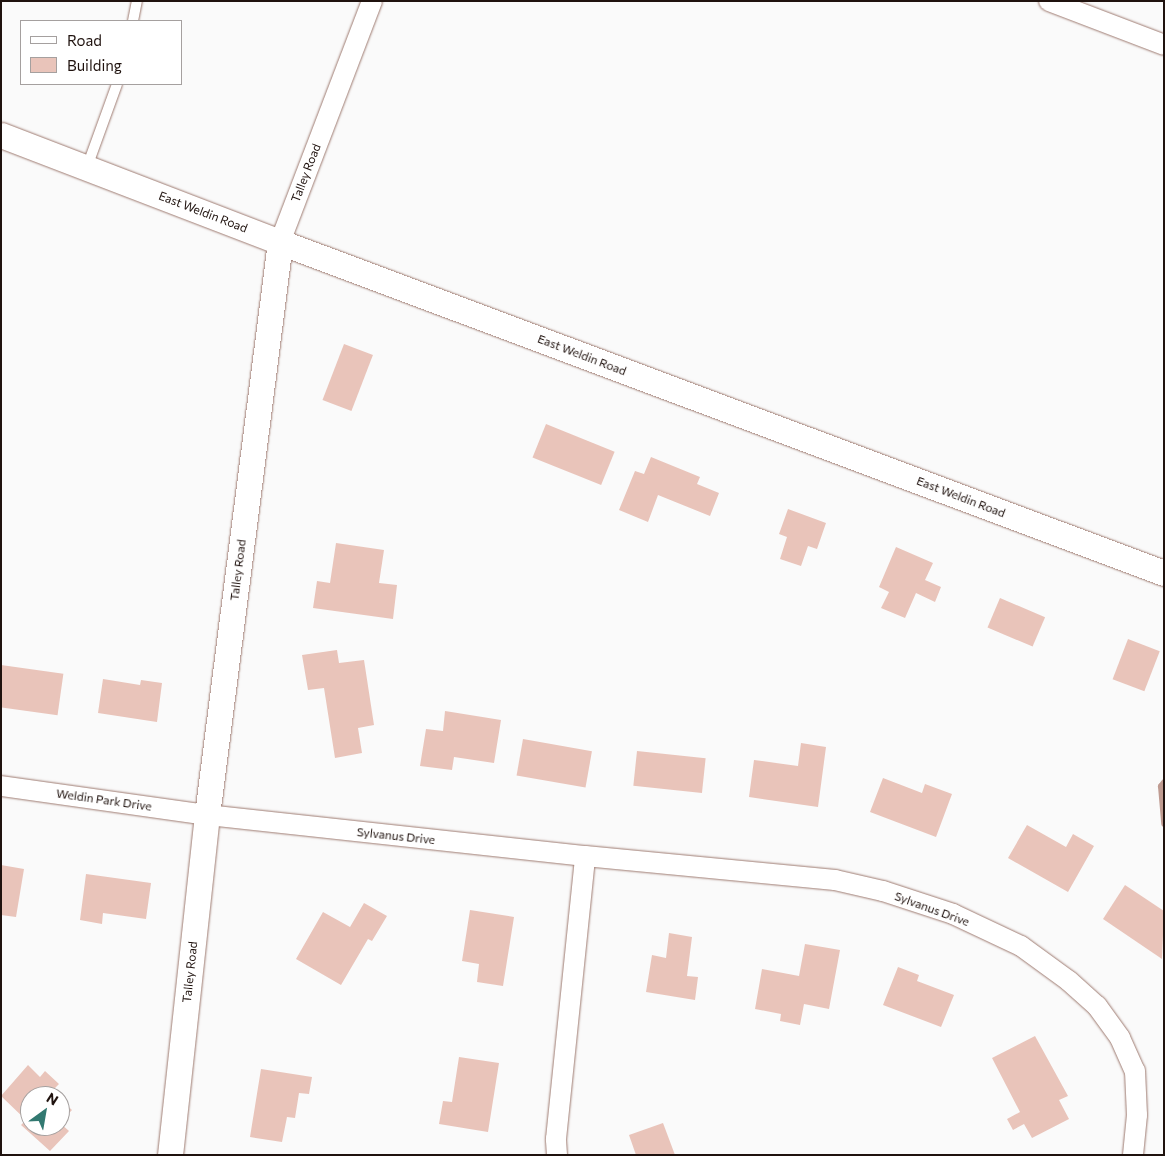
<!DOCTYPE html>
<style>
body{margin:0}
#map{position:relative;width:1165px;height:1156px;overflow:hidden;background:#fafafa;font-family:Commissioner,sans-serif}
div>[style]{position:absolute}
[style*='--x']{left:calc(var(--x)*1px);top:calc(var(--y)*1px);width:calc(var(--w)*1px);rotate:calc(var(--a)*1deg)}
.stream>*{height:7px;margin:-3.5px;padding:0 3.5px;transform-origin:3.5px;border-radius:3.5px;background:#bf9b91}
.building>*{inset:0;background:#e9c4ba;transform-origin:0 0}
.roads{filter:drop-shadow(0 0 1px #9e7b71) drop-shadow(0 0 1px #9e7b71)}
.service>*{height:10px;margin:-5px;padding:0 5px;transform-origin:5px;border-radius:5px;background:#fff}
.minor>*{height:20px;margin:-10px;padding:0 10px;transform-origin:10px;border-radius:10px;background:#fff}
.tertiary>*{height:25px;margin:-12.5px;padding:0 12.5px;transform-origin:12.5px;border-radius:12.5px;background:#fff}
span{translate:-50% -50%;white-space:nowrap;text-align:center;line-height:1.15;-webkit-text-stroke:4px #fff;paint-order:stroke}
.street-label{font-size:12px;color:#1f120e}
.frame{position:absolute;inset:0;border:2px solid #1f120e;pointer-events:none}
.legend{position:absolute;left:20px;top:20px;width:162px;height:65px;box-sizing:border-box;background:#fff;border:1px solid #a5a09f;margin:0;padding:6px 9px;list-style:none;font-size:15px;color:#1f120e}
.legend li{display:flex;align-items:center;gap:10px;height:25px}
.legend b{width:25px;border:1px solid #a5a09f}
.north{position:absolute;left:20px;top:1086px;width:50px;height:50px;box-sizing:border-box;background:#fff;border:1px solid #a5a09f;border-radius:50%;rotate:32deg;font-size:14px;font-weight:700;line-height:20px;text-align:center;color:#1f120e}
.north::after{content:'';display:block;margin:auto;width:18px;height:22px;background:#327971;clip-path:polygon(50% 0,100% 100%,50% 72%,0 100%)}
</style>
<div id="map">
<div class="stream">
<i style="--x:1164;--y:782;--w:5;--a:127"></i>
<i style="--x:1161;--y:786;--w:37;--a:85"></i>
</div>
<div class="building">
<i style="left:344px;top:344px;width:31px;height:60px;rotate:21deg"></i>
<i style="left:546px;top:424px;width:74px;height:36px;rotate:22deg"></i>
<i style="clip-path:polygon(651px 457px,700px 477px,697px 484px,719px 493px,710px 516px,658px 495px,648px 522px,619px 510px,635px 471px,644px 474px)"></i>
<i style="clip-path:polygon(788px 509px,826px 523px,817px 549px,808px 546px,801px 566px,780px 559px,787px 537px,779px 534px)"></i>
<i style="clip-path:polygon(336px 543px,384px 550px,379px 583px,397px 585px,393px 619px,313px 608px,317px 581px,330px 583px)"></i>
<i style="clip-path:polygon(896px 547px,933px 563px,925px 580px,941px 587px,935px 602px,916px 593px,905px 618px,881px 608px,889px 592px,879px 587px)"></i>
<i style="left:1000px;top:598px;width:49px;height:32px;rotate:23deg"></i>
<i style="left:1128px;top:639px;width:34px;height:43px;rotate:21deg"></i>
<i style="clip-path:polygon(337px 650px,339px 663px,364px 660px,374px 725px,358px 728px,362px 753px,335px 758px,324px 688px,308px 690px,302px 655px)"></i>
<i style="left:1px;top:665px;width:63px;height:42px;rotate:8deg"></i>
<i style="clip-path:polygon(103px 679px,140px 685px,141px 680px,162px 683px,157px 722px,98px 713px)"></i>
<i style="clip-path:polygon(445px 711px,501px 720px,494px 763px,454px 757px,452px 770px,420px 766px,426px 729px,443px 731px)"></i>
<i style="left:523px;top:739px;width:70px;height:37px;rotate:10deg"></i>
<i style="clip-path:polygon(801px 743px,826px 747px,818px 807px,749px 797px,754px 760px,798px 766px)"></i>
<i style="left:637px;top:751px;width:69px;height:35px;rotate:6deg"></i>
<i style="clip-path:polygon(883px 778px,922px 793px,925px 784px,952px 794px,936px 837px,870px 812px)"></i>
<i style="clip-path:polygon(1027px 825px,1066px 847px,1073px 834px,1094px 846px,1068px 892px,1008px 858px)"></i>
<i style="clip-path:polygon(1px 865px,24px 869px,16px 917px,1px 915px)"></i>
<i style="clip-path:polygon(86px 874px,151px 883px,146px 919px,103px 913px,102px 924px,80px 920px)"></i>
<i style="clip-path:polygon(1125px 885px,1164px 911px,1162px 959px,1103px 919px)"></i>
<i style="clip-path:polygon(364px 903px,387px 916px,372px 941px,368px 939px,341px 985px,296px 959px,323px 912px,350px 927px)"></i>
<i style="clip-path:polygon(470px 910px,514px 917px,503px 986px,477px 982px,479px 964px,462px 961px)"></i>
<i style="clip-path:polygon(669px 933px,692px 937px,687px 976px,698px 977px,695px 1000px,646px 992px,652px 955px,666px 958px)"></i>
<i style="clip-path:polygon(805px 944px,840px 950px,829px 1009px,804px 1004px,800px 1025px,780px 1021px,781px 1014px,755px 1009px,762px 969px,799px 976px)"></i>
<i style="clip-path:polygon(898px 967px,919px 975px,917px 981px,954px 995px,941px 1027px,883px 1005px)"></i>
<i style="clip-path:polygon(1035px 1036px,1068px 1096px,1059px 1100px,1069px 1119px,1032px 1138px,1024px 1124px,1013px 1130px,1007px 1119px,1020px 1112px,992px 1058px)"></i>
<i style="clip-path:polygon(459px 1057px,499px 1063px,488px 1132px,439px 1124px,443px 1101px,452px 1102px)"></i>
<i style="clip-path:polygon(28px 1065px,40px 1077px,45px 1071px,59px 1084px,52px 1091px,57px 1096px,30px 1096px,30px 1126px,60px 1126px,60px 1099px,72px 1110px,60px 1123px,69px 1131px,50px 1151px,21px 1125px,26px 1120px,1px 1096px)"></i>
<i style="clip-path:polygon(261px 1069px,312px 1077px,309px 1094px,299px 1093px,295px 1118px,287px 1117px,282px 1142px,250px 1137px)"></i>
<i style="clip-path:polygon(663px 1123px,675px 1155px,636px 1155px,629px 1135px)"></i>
</div>
<div class="roads">
<div class="service">
<i style="--x:133;--y:21;--w:20;--a:-79"></i>
<i style="--x:87;--y:167;--w:88;--a:-70.1"></i>
</div>
<div class="minor">
<i style="--x:1049;--y:1;--w:123;--a:20.9"></i>
<i style="--x:280;--y:242;--w:258;--a:-69.1"></i>
<i style="--x:1;--y:786;--w:208;--a:8"></i>
<i style="--x:207;--y:815;--w:380;--a:6.2"></i>
<i style="--x:585;--y:856;--w:251;--a:5.5"></i>
<i style="--x:835;--y:880;--w:49;--a:12.9"></i>
<i style="--x:883;--y:891;--w:74;--a:18.2"></i>
<i style="--x:953;--y:914;--w:75;--a:25.2"></i>
<i style="--x:1021;--y:946;--w:59;--a:36.1"></i>
<i style="--x:1069;--y:981;--w:38;--a:42"></i>
<i style="--x:1097;--y:1006;--w:39;--a:54"></i>
<i style="--x:1120;--y:1038;--w:36;--a:66"></i>
<i style="--x:1135;--y:1071;--w:44;--a:87.4"></i>
<i style="--x:1137;--y:1115;--w:40;--a:95.7"></i>
<i style="--x:557;--y:1155;--w:16;--a:-94"></i>
<i style="--x:556;--y:1139;--w:284;--a:-84.1"></i>
</div>
<div class="tertiary">
<i style="--x:1;--y:135;--w:299;--a:21"></i>
<i style="--x:280;--y:242;--w:944;--a:20.53"></i>
<i style="--x:170;--y:1155;--w:342;--a:-83.8"></i>
<i style="--x:207;--y:815;--w:578;--a:-82.74"></i>
</div>
</div>
<div class="street-label">
<span style="left:306px;top:173px;rotate:-69deg">Talley Road</span>
<span style="left:203px;top:212px;rotate:21deg">East Weldin Road</span>
<span style="left:582px;top:355px;rotate:21deg">East Weldin Road</span>
<span style="left:961px;top:497px;rotate:21deg">East Weldin Road</span>
<span style="left:238px;top:570px;rotate:-83deg">Talley Road</span>
<span style="left:104px;top:800px;rotate:8deg">Weldin Park Drive</span>
<span style="left:396px;top:836px;rotate:6deg">Sylvanus Drive</span>
<span style="left:932px;top:909px;rotate:20deg">Sylvanus Drive</span>
<span style="left:190px;top:972px;rotate:-84deg">Talley Road</span>
</div>
<div class="frame"></div>
<ul class="legend">
<li><b style="height:6px;background:#fff"></b>Road</li>
<li><b style="height:14px;background:#e9c4ba"></b>Building</li>
</ul>
<div class="north">N</div>
</div>
